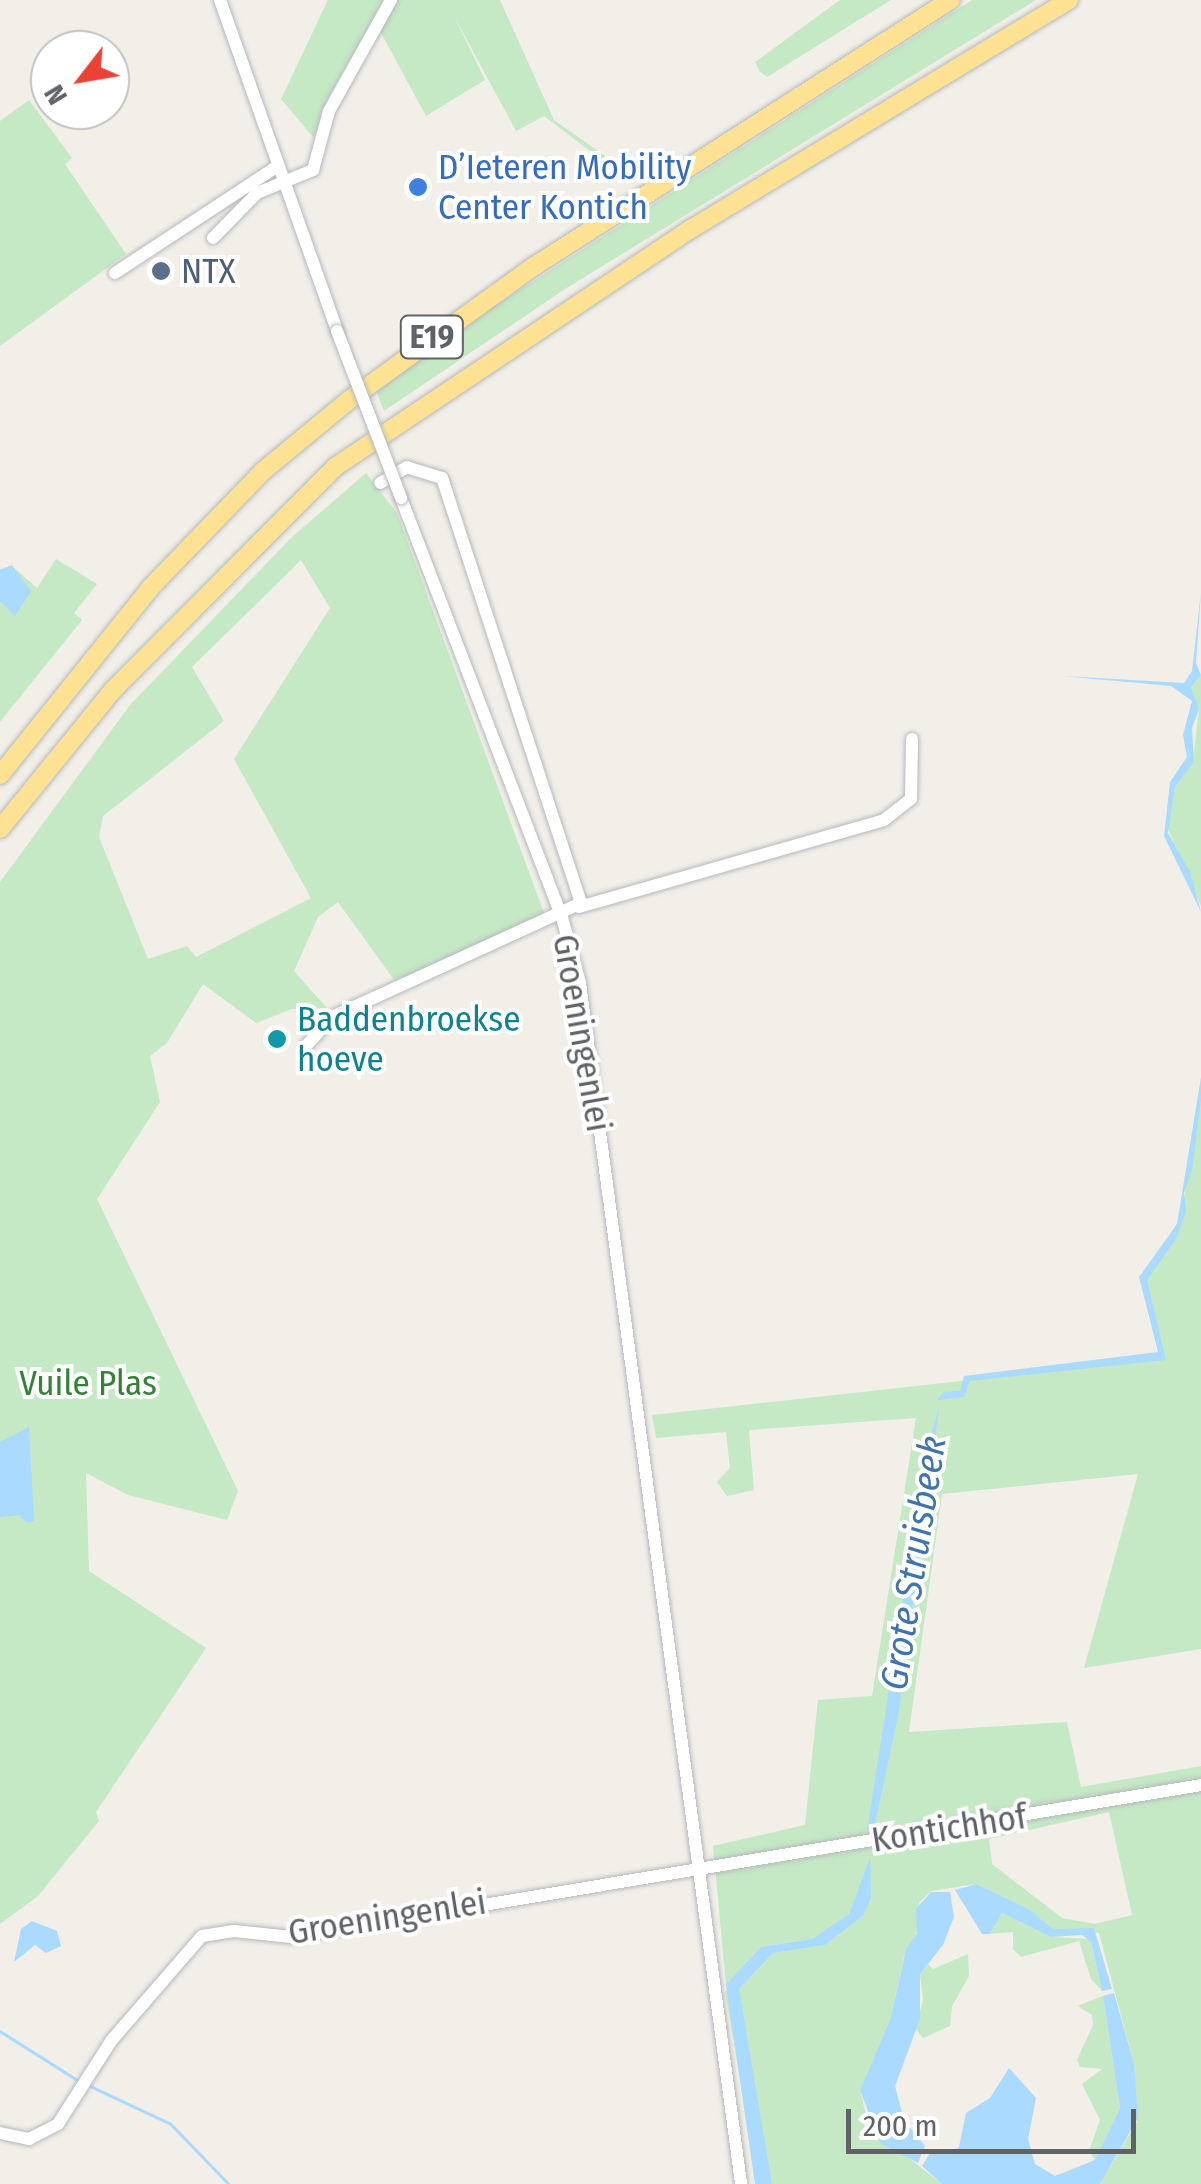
<!DOCTYPE html>
<meta charset="utf-8">
<style>
body{margin:0}
#map{position:relative;width:1201px;height:2184px;overflow:hidden;background:#f1efe8;font-family:"Fira Sans Condensed",sans-serif}
div>[style]{position:absolute}
[style*='--x']{left:calc(var(--x)*1px);top:calc(var(--y)*1px);width:calc(var(--w)*1px);rotate:calc(var(--a)*1deg)}
.green>*{inset:0;background:#c5e8c5}
.water>*{inset:0;background:#aadaff}
.stream>*{height:2.5px;margin:-1.25px;padding:0 1.25px;transform-origin:1.25px;border-radius:1.25px;background:#aadaff}
.roads{filter:drop-shadow(0 0 2px #b5b8bc) drop-shadow(0 0 2px #b5b8bc)}
.minor>*{height:12px;margin:-6px;padding:0 6px;transform-origin:6px;border-radius:6px;background:#fff}
.highway>*{height:18px;margin:-9px;padding:0 9px;transform-origin:9px;border-radius:9px;background:#fde293}
.bridges{filter:drop-shadow(0 0 2px #b5b8bc) drop-shadow(0 0 2px #b5b8bc)}
.minor-bridge>*{height:12px;margin:-6px;padding:0 6px;transform-origin:6px;border-radius:6px;background:#fff}
.dots>*{width:28px;height:28px;translate:-50% -50%;box-sizing:border-box;border:5px solid #fff;border-radius:50%}
span{translate:-50% -50%;white-space:nowrap;text-align:center;line-height:1.15;-webkit-text-stroke:8px #fff;paint-order:stroke}
.shield-label span{padding:2px 8px;background:#fff;border:2px solid;border-radius:8px;-webkit-text-stroke-width:0}
.shield-label{font-size:32px;color:#5f6368;font-weight:700}
.shop-label{font-size:35px;color:#366cbe}
.left{translate:0 -50%;text-align:left}
.service-label{font-size:35px;color:#4e5e75}
.culture-label{font-size:35px;color:#0d838f}
.street-label{font-size:35px;color:#5f6368}
.park-label{font-size:35px;color:#348238}
.water-label{font-size:38px;color:#4174aa;font-style:italic}
.north{position:absolute;left:30px;top:30px;width:100px;height:100px;box-sizing:border-box;background:#fff;border:2px solid #bfc1c3;border-radius:50%;rotate:239deg;font-size:28px;font-weight:700;line-height:40px;text-align:center;color:#5f6368}
.north::after{content:'';display:block;margin:auto;width:35px;height:45px;background:#ea4335;clip-path:polygon(50% 0,100% 100%,50% 72%,0 100%)}
.scale{position:absolute;left:846px;top:2109px;width:290px;height:45px;box-sizing:border-box;border:5px solid #5f6368;border-top:0;padding-left:12px;font-size:30px;line-height:35px;white-space:nowrap;color:#5f6368;-webkit-text-stroke:8px #fff;paint-order:stroke}
</style>
<div id="map">
<div class="green">
<i style="clip-path:polygon(328px 0,383px 0,324px 106px,314px 138px,281px 99px)"></i>
<i style="clip-path:polygon(397px 0,500px 0,554px 120px,608px 158px,603px 161px,544px 116px,516px 131px,454px 16px,485px 80px,426px 116px,379px 29px)"></i>
<i style="clip-path:polygon(840px 0,891px 0,767px 77px,760px 72px,755px 62px)"></i>
<i style="clip-path:polygon(972px 0,1036px 0,565px 289px,384px 411px,376px 390px,454px 332px)"></i>
<i style="clip-path:polygon(29px 100px,72px 158px,65px 164px,126px 254px,0 346px,0 121px)"></i>
<i style="clip-path:polygon(evenodd,366px 473px,397px 513px,547px 921px,400px 988px,338px 902px,318px 917px,294px 971px,327px 1008px,292px 1009px,256px 1023px,203px 984px,167px 1043px,150px 1056px,160px 1102px,97px 1199px,238px 1491px,227px 1520px,128px 1495px,86px 1473px,89px 1571px,206px 1648px,96px 1812px,99px 1821px,38px 1896px,0 1924px,0 882px,130px 705px,291px 538px,366px 473px,301px 560px,330px 608px,234px 759px,311px 898px,196px 957px,187px 946px,148px 959px,99px 837px,103px 816px,224px 721px,192px 667px,301px 560px)"></i>
<i style="clip-path:polygon(56px 559px,97px 584px,74px 613px,82px 620px,0 722px,0 569px,12px 566px,37px 588px)"></i>
<i style="clip-path:polygon(1201px 675px,1201px 906px,1168px 829px,1175px 787px,1193px 761px,1199px 709px,1191px 687px)"></i>
<i style="clip-path:polygon(evenodd,1201px 1090px,1201px 1649px,1084px 1668px,1138px 1474px,942px 1494px,909px 1732px,1067px 1722px,1081px 1787px,1201px 1766px,1201px 2184px,1100px 2184px,1137px 2122px,1134px 2064px,1099px 1933px,1053px 1929px,1029px 1909px,976px 1884px,931px 1891px,919px 1903px,917px 1932px,904px 1956px,891px 2017px,860px 2090px,869px 2127px,942px 2184px,758px 2184px,725px 1991px,739px 1989px,773px 1953px,825px 1945px,863px 1916px,870px 1857px,849px 1914px,812px 1939px,761px 1947px,726px 1984px,713px 1846px,805px 1825px,818px 1700px,872px 1696px,916px 1418px,749px 1430px,754px 1490px,727px 1496px,717px 1482px,730px 1468px,726px 1432px,656px 1438px,652px 1415px,1161px 1359px,1143px 1279px,1181px 1217px,1201px 1090px,1109px 1812px,1132px 1915px,1095px 1924px,1062px 1918px,992px 1864px,989px 1839px,1109px 1812px)"></i>
<i style="clip-path:polygon(1002px 1913px,1051px 1937px,1090px 1939px,1102px 1991px,1091px 1979px,1079px 1941px,1021px 1957px,1013px 1949px,1013px 1932px,990px 1934px)"></i>
<i style="clip-path:polygon(968px 1954px,969px 1976px,952px 2006px,950px 2026px,923px 2038px,916px 2029px,923px 1999px,920px 1974px,928px 1964px,933px 1969px)"></i>
<i style="clip-path:polygon(1103px 1996px,1120px 2108px,1095px 2160px,1089px 2151px,1100px 2120px,1082px 2084px,1102px 2069px,1080px 2067px,1077px 2060px,1093px 2025px,1092px 2015px,1078px 2006px)"></i>
</div>
<div class="water">
<i style="clip-path:polygon(12px 565px,31px 591px,15px 616px,0 601px,0 570px)"></i>
<i style="clip-path:polygon(1201px 592px,1196px 663px,1201px 675px,1191px 687px,1199px 709px,1192px 728px,1194px 762px,1175px 787px,1168px 833px,1190px 872px,1201px 912px,1164px 836px,1170px 782px,1187px 757px,1183px 735px,1192px 701px,1171px 686px,1062px 676px,1184px 683px,1192px 671px)"></i>
<i style="clip-path:polygon(1201px 1077px,1201px 1099px,1192px 1171px,1184px 1193px,1186px 1211px,1176px 1239px,1147px 1280px,1166px 1360px,970px 1381px,964px 1397px,937px 1400px,944px 1392px,960px 1391px,964px 1376px,1158px 1352px,1139px 1277px,1177px 1224px)"></i>
<i style="clip-path:polygon(939px 1408px,899px 1711px,875px 1824px,867px 1831px,926px 1451px)"></i>
<i style="clip-path:polygon(29px 1427px,34px 1521px,27px 1523px,19px 1515px,0 1517px,0 1442px)"></i>
<i style="clip-path:polygon(870px 1857px,871px 1897px,863px 1916px,825px 1945px,773px 1953px,739px 1989px,772px 2184px,755px 2184px,726px 1984px,761px 1947px,812px 1939px,849px 1914px)"></i>
<i style="clip-path:polygon(976px 1884px,1029px 1909px,1053px 1929px,1094px 1928px,1112px 1989px,1102px 1991px,1091px 1942px,1082px 1935px,1051px 1937px,1002px 1913px,990px 1934px,982px 1934px,955px 1890px)"></i>
<i style="clip-path:polygon(931px 1892px,950px 1892px,954px 1917px,943px 1945px,920px 1974px,920px 2019px,895px 2086px,904px 2120px,925px 2146px,918px 2163px,880px 2143px,860px 2090px,891px 2017px,906px 1949px,917px 1933px,916px 1909px)"></i>
<i style="clip-path:polygon(32px 1921px,57px 1931px,61px 1946px,46px 1953px,35px 1945px,14px 1962px,21px 1929px)"></i>
<i style="clip-path:polygon(1114px 1993px,1134px 2064px,1138px 2118px,1100px 2184px,942px 2184px,922px 2166px,932px 2150px,948px 2154px,959px 2147px,966px 2113px,990px 2098px,1009px 2068px,1036px 2098px,1028px 2139px,1035px 2164px,1055px 2176px,1095px 2160px,1120px 2108px,1103px 1996px)"></i>
</div>
<div class="stream">
<i style="--x:0;--y:2031;--w:93;--a:32.3"></i>
<i style="--x:90;--y:2086;--w:89;--a:25.1"></i>
<i style="--x:171;--y:2124;--w:83;--a:46"></i>
</div>
<div class="roads">
<div class="minor">
<i style="--x:220;--y:0;--w:351;--a:70.5"></i>
<i style="--x:213;--y:238;--w:63;--a:-45.6"></i>
<i style="--x:257;--y:193;--w:61;--a:-22.3"></i>
<i style="--x:313;--y:170;--w:61;--a:-74.8"></i>
<i style="--x:329;--y:111;--w:127;--a:-60.8"></i>
<i style="--x:115;--y:273;--w:191;--a:-33.3"></i>
<i style="--x:401;--y:498;--w:446;--a:69"></i>
<i style="--x:561;--y:914;--w:72;--a:74.6"></i>
<i style="--x:580;--y:983;--w:1212;--a:82.36"></i>
<i style="--x:579;--y:907;--w:317;--a:-15.9"></i>
<i style="--x:884;--y:820;--w:34;--a:-38"></i>
<i style="--x:911;--y:799;--w:60;--a:-89"></i>
<i style="--x:306;--y:1046;--w:39;--a:-48"></i>
<i style="--x:332;--y:1017;--w:274;--a:-24.6"></i>
<i style="--x:581;--y:903;--w:447;--a:-108.1"></i>
<i style="--x:442;--y:478;--w:37;--a:-163"></i>
<i style="--x:407;--y:467;--w:31;--a:149"></i>
<i style="--x:0;--y:2133;--w:30;--a:12"></i>
<i style="--x:29;--y:2139;--w:33;--a:-27"></i>
<i style="--x:58;--y:2124;--w:98;--a:-57.4"></i>
<i style="--x:111;--y:2041;--w:139;--a:-49.1"></i>
<i style="--x:202;--y:1936;--w:32;--a:-9"></i>
<i style="--x:234;--y:1931;--w:58;--a:5.9"></i>
<i style="--x:292;--y:1937;--w:922;--a:-9.49"></i>
</div>
<div class="highway">
<i style="--x:0;--y:775;--w:241;--a:-51.2"></i>
<i style="--x:151;--y:587;--w:161;--a:-46"></i>
<i style="--x:263;--y:471;--w:112;--a:-39.5"></i>
<i style="--x:349;--y:400;--w:227;--a:-35.9"></i>
<i style="--x:533;--y:267;--w:496;--a:-32.6"></i>
<i style="--x:0;--y:829;--w:179;--a:-50.9"></i>
<i style="--x:113;--y:690;--w:315;--a:-45.1"></i>
<i style="--x:335;--y:467;--w:428;--a:-33.8"></i>
<i style="--x:691;--y:229;--w:442;--a:-31.2"></i>
</div>
</div>
<div class="bridges">
<div class="minor-bridge">
<i style="--x:337;--y:331;--w:179;--a:69"></i>
</div>
</div>
<div class="dots">
<i style="left:418px;top:187px;background:#3f7fe0"></i>
<i style="left:161px;top:271px;background:#5c6f8a"></i>
<i style="left:277px;top:1039px;background:#0f9aa8"></i>
</div>
<div class="shield-label">
<span style="left:432px;top:337px">E19</span>
</div>
<div class="shop-label">
<span class="left" style="left:438px;top:187px">D’Ieteren Mobility<br>Center Kontich</span>
</div>
<div class="service-label">
<span class="left" style="left:181px;top:271px">NTX</span>
</div>
<div class="culture-label">
<span class="left" style="left:297px;top:1039px">Baddenbroekse<br>hoeve</span>
</div>
<div class="street-label">
<span style="left:582px;top:1033px;rotate:80deg">Groeningenlei</span>
<span style="left:949px;top:1828px;rotate:-9deg">Kontichhof</span>
<span style="left:387px;top:1917px;rotate:-9deg">Groeningenlei</span>
</div>
<div class="park-label">
<span style="left:88px;top:1383px">Vuile Plas</span>
</div>
<div class="water-label">
<span style="left:914px;top:1563px;rotate:-81deg">Grote Struisbeek</span>
</div>
<div class="north">N</div>
<div class="scale">200 m</div>
</div>
